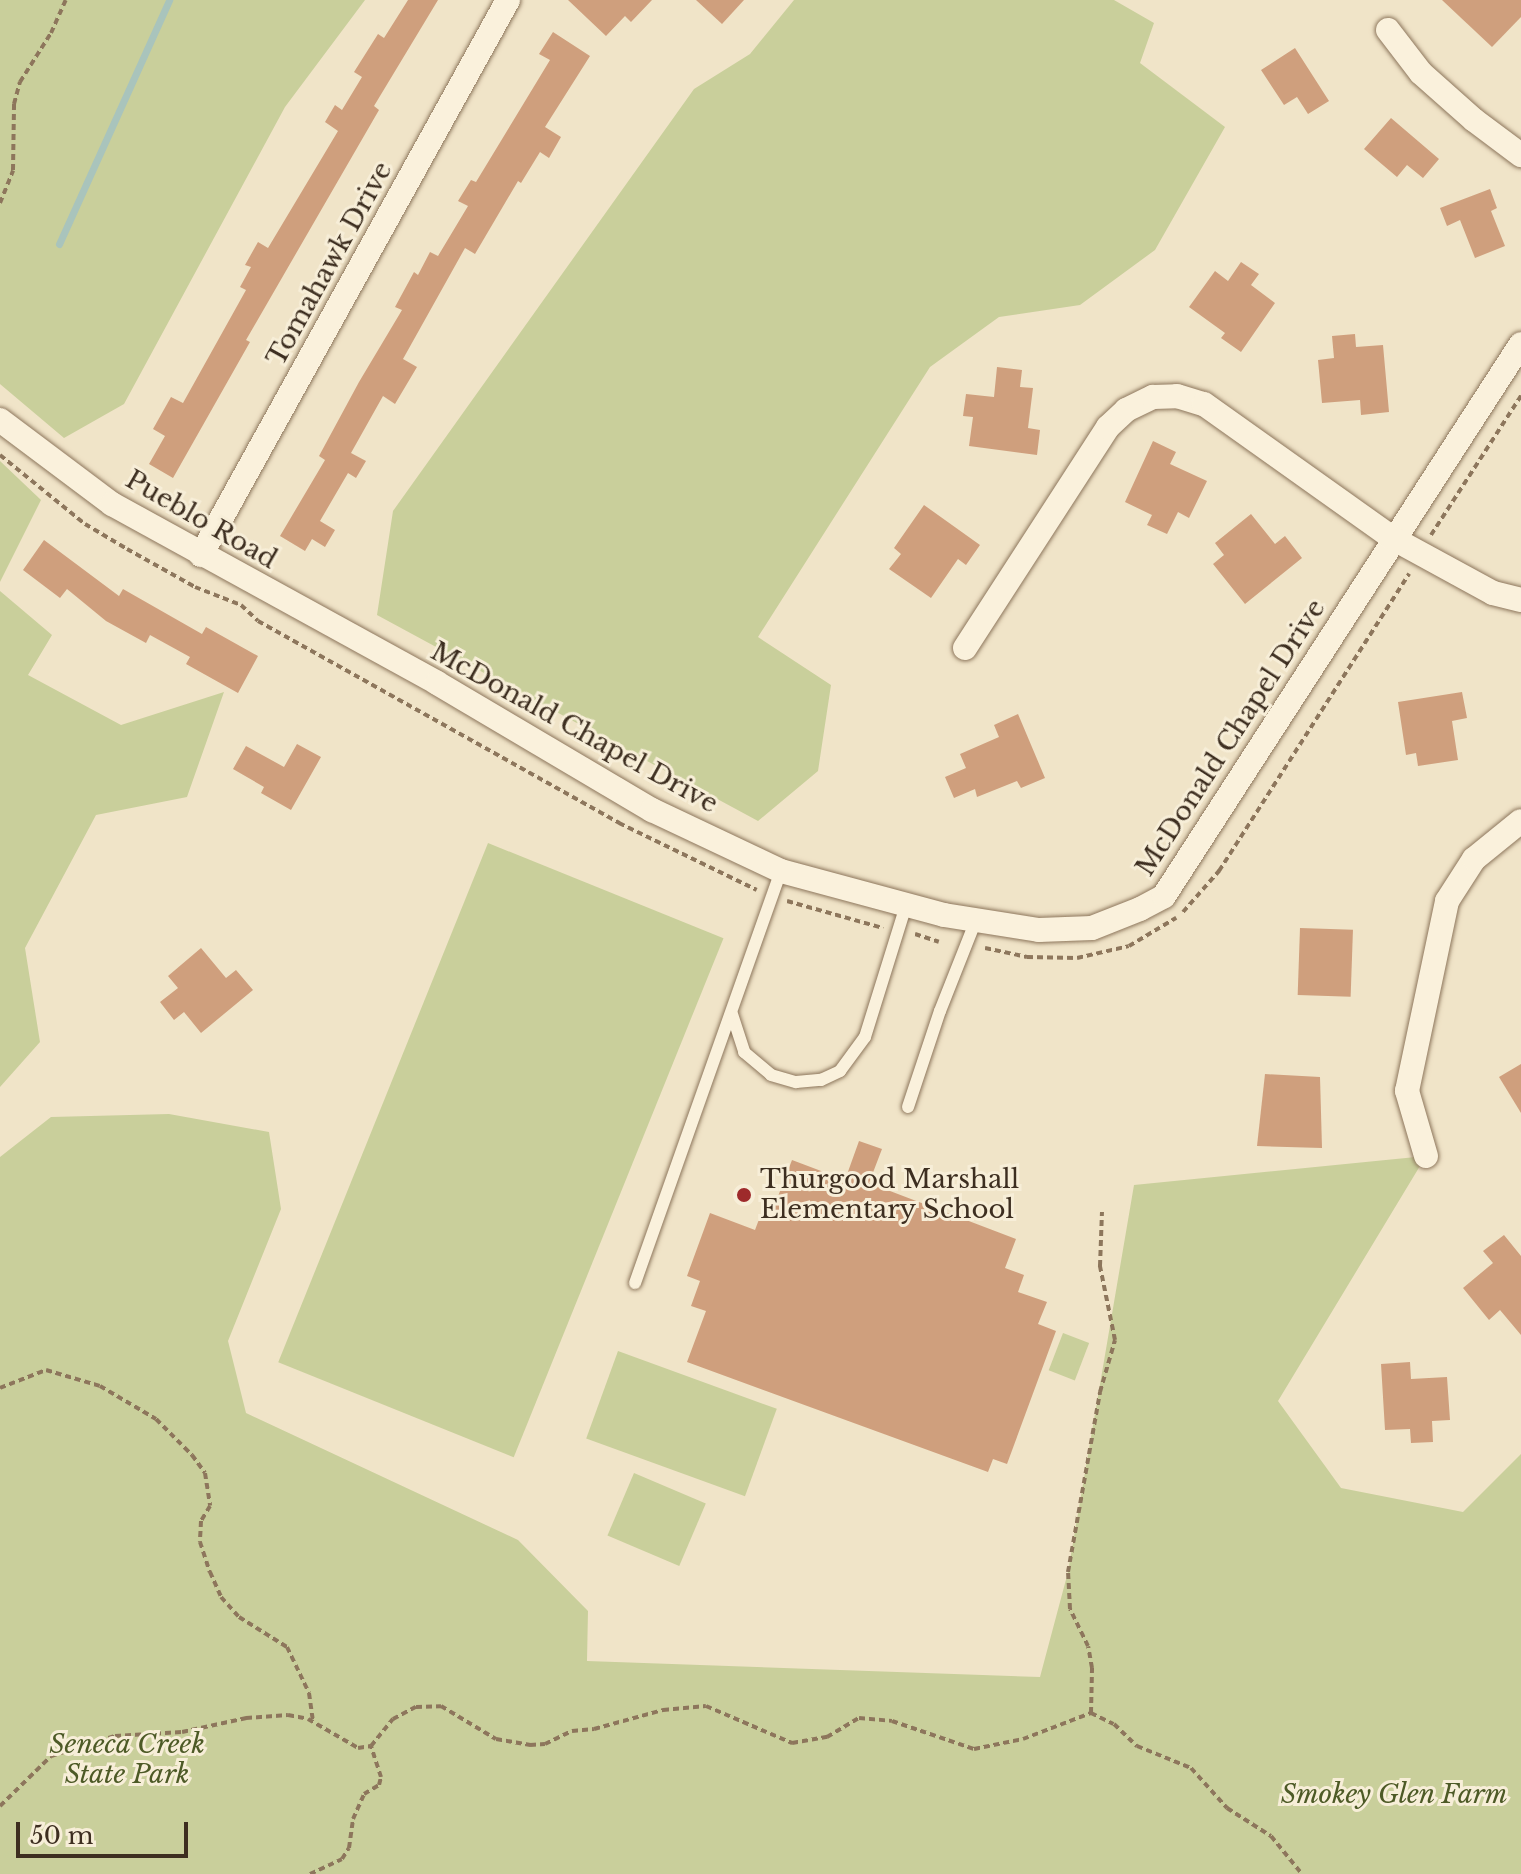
<!DOCTYPE html>
<style>
body{margin:0}
#map{position:relative;width:1521px;height:1874px;overflow:hidden;background:#f0e4c8;font-family:"Libre Baskerville",serif}
div>[style]{position:absolute}
[style*='--x']{left:calc(var(--x)*1px);top:calc(var(--y)*1px);width:calc(var(--w)*1px);rotate:calc(var(--a)*1deg)}
.green>*{inset:0;background:#c9cf9b;transform-origin:0 0}
.stream>*{height:7px;margin:-3.5px;padding:0 3.5px;transform-origin:3.5px;border-radius:3.5px;background:#a9c4bc}
.building>*{inset:0;background:#cf9f7d;transform-origin:0 0}
.path>*{height:4px;margin-top:-2px;transform-origin:0;background:repeating-linear-gradient(90deg,#8d765c 0 6px,transparent 0 10px)}
.roads{filter:drop-shadow(0 0 2px #8d765c) drop-shadow(0 0 2px #8d765c)}
.lane>*{height:12px;margin:-6px;padding:0 6px;transform-origin:6px;border-radius:6px;background:#faf1dc}
.street>*{height:24px;margin:-12px;padding:0 12px;transform-origin:12px;border-radius:12px;background:#faf1dc}
.dots>*{width:22px;height:22px;translate:-50% -50%;box-sizing:border-box;border:4px solid #f7eed8;border-radius:50%}
span{translate:-50% -50%;white-space:nowrap;text-align:center;line-height:1.15;-webkit-text-stroke:6px #f7eed8;paint-order:stroke}
.street-label{font-size:26px;color:#3d2e20}
.poi-label{font-size:26px;color:#3d2e20}
.left{translate:0 -50%;text-align:left}
.park-label{font-size:26px;color:#4d5a26;font-style:italic}
.scale{position:absolute;left:16px;top:1822px;width:172px;height:36px;box-sizing:border-box;border:4px solid #3d2e20;border-top:0;padding-left:10px;font-size:24px;line-height:28px;white-space:nowrap;color:#3d2e20;-webkit-text-stroke:6px #f7eed8;paint-order:stroke}
</style>
<div id="map">
<div class="green">
<i style="clip-path:polygon(0 0,365px 0,285px 107px,124px 404px,64px 438px,0 384px)"></i>
<i style="clip-path:polygon(794px 0,1114px 0,1154px 23px,1140px 63px,1225px 127px,1155px 250px,1080px 305px,999px 317px,930px 367px,758px 637px,831px 685px,818px 771px,758px 821px,377px 615px,393px 511px,694px 89px,750px 54px)"></i>
<i style="clip-path:polygon(0 461px,41px 500px,0 582px)"></i>
<i style="clip-path:polygon(0 591px,52px 635px,28px 675px,121px 725px,224px 692px,187px 797px,96px 815px,25px 948px,40px 1042px,0 1087px)"></i>
<i style="left:488px;top:843px;width:254px;height:560px;rotate:22deg"></i>
<i style="clip-path:polygon(169px 1114px,269px 1132px,281px 1209px,228px 1341px,246px 1413px,518px 1540px,588px 1611px,587px 1661px,1040px 1677px,1068px 1572px,1134px 1185px,1426px 1156px,1278px 1401px,1341px 1488px,1463px 1512px,1521px 1454px,1521px 1874px,0 1874px,0 1157px,51px 1117px)"></i>
<i style="left:1063px;top:1333px;width:28px;height:40px;rotate:21deg"></i>
<i style="left:618px;top:1351px;width:169px;height:93px;rotate:20deg"></i>
<i style="left:634px;top:1473px;width:78px;height:68px;rotate:23deg"></i>
</div>
<div class="stream">
<i style="--x:59;--y:244;--w:268;--a:-65.7"></i>
</div>
<div class="building">
<i style="clip-path:polygon(408px 0,438px 0,374px 106px,379px 110px,246px 340px,250px 342px,173px 478px,149px 464px,165px 436px,153px 429px,171px 397px,183px 403px,246px 290px,240px 287px,251px 267px,245px 265px,258px 242px,268px 248px,338px 131px,325px 122px,335px 105px,342px 110px,362px 77px,354px 72px,378px 34px,384px 38px)"></i>
<i style="clip-path:polygon(568px 0,652px 0,631px 22px,625px 16px,606px 36px)"></i>
<i style="clip-path:polygon(696px 0,744px 0,722px 24px)"></i>
<i style="clip-path:polygon(1442px 0,1521px 0,1521px 17px,1492px 47px)"></i>
<i style="clip-path:polygon(553px 32px,590px 56px,545px 127px,561px 137px,549px 158px,540px 152px,521px 183px,518px 181px,475px 254px,465px 248px,403px 359px,417px 367px,395px 404px,383px 396px,351px 453px,366px 461px,356px 478px,348px 473px,320px 521px,335px 530px,325px 547px,312px 539px,305px 551px,280px 536px,325px 460px,319px 456px,359px 382px,402px 310px,395px 307px,414px 272px,418px 275px,430px 252px,438px 256px,468px 206px,458px 201px,471px 180px,476px 182px,550px 60px,539px 54px)"></i>
<i style="clip-path:polygon(1295px 48px,1329px 101px,1308px 114px,1297px 97px,1284px 105px,1261px 70px)"></i>
<i style="clip-path:polygon(1391px 118px,1439px 159px,1423px 178px,1407px 165px,1397px 177px,1364px 149px)"></i>
<i style="clip-path:polygon(1490px 189px,1497px 208px,1491px 211px,1505px 246px,1475px 258px,1460px 220px,1447px 226px,1440px 208px)"></i>
<i style="clip-path:polygon(1241px 262px,1259px 274px,1251px 285px,1275px 303px,1241px 352px,1221px 338px,1225px 333px,1189px 307px,1215px 271px,1228px 281px)"></i>
<i style="clip-path:polygon(1355px 334px,1356px 347px,1383px 345px,1389px 412px,1361px 415px,1360px 400px,1322px 403px,1318px 360px,1334px 358px,1332px 336px)"></i>
<i style="clip-path:polygon(997px 367px,1022px 370px,1020px 387px,1033px 388px,1028px 428px,1040px 430px,1037px 455px,969px 446px,973px 417px,963px 416px,966px 394px,994px 397px)"></i>
<i style="clip-path:polygon(1153px 441px,1176px 452px,1170px 464px,1207px 481px,1189px 518px,1178px 512px,1167px 534px,1147px 525px,1152px 515px,1125px 502px)"></i>
<i style="clip-path:polygon(924px 505px,980px 545px,966px 565px,958px 559px,931px 598px,889px 569px,901px 554px,894px 548px)"></i>
<i style="clip-path:polygon(1251px 514px,1275px 544px,1285px 536px,1302px 558px,1245px 604px,1213px 564px,1224px 555px,1215px 543px)"></i>
<i style="clip-path:polygon(44px 540px,119px 596px,123px 589px,202px 634px,206px 627px,258px 656px,238px 693px,186px 664px,190px 657px,150px 635px,146px 643px,106px 621px,67px 589px,60px 598px,23px 570px)"></i>
<i style="clip-path:polygon(1462px 692px,1467px 718px,1452px 721px,1458px 760px,1418px 766px,1416px 753px,1406px 755px,1398px 702px)"></i>
<i style="clip-path:polygon(1018px 714px,1045px 778px,1021px 788px,1017px 781px,977px 797px,975px 789px,954px 798px,945px 777px,966px 768px,960px 754px,999px 737px,994px 725px)"></i>
<i style="clip-path:polygon(297px 744px,321px 757px,291px 810px,261px 793px,264px 787px,233px 769px,246px 746px,284px 767px)"></i>
<i style="left:1300px;top:928px;width:53px;height:67px;rotate:2deg"></i>
<i style="clip-path:polygon(201px 948px,226px 978px,236px 970px,253px 990px,201px 1033px,184px 1012px,174px 1020px,160px 1002px,178px 988px,168px 976px)"></i>
<i style="clip-path:polygon(1521px 1064px,1521px 1113px,1499px 1077px)"></i>
<i style="clip-path:polygon(1265px 1074px,1320px 1077px,1322px 1148px,1257px 1146px)"></i>
<i style="clip-path:polygon(859px 1141px,882px 1149px,869px 1183px,1016px 1239px,1005px 1268px,1024px 1275px,1018px 1292px,1047px 1302px,1038px 1324px,1056px 1331px,1007px 1464px,993px 1459px,988px 1472px,687px 1362px,706px 1311px,691px 1306px,700px 1281px,687px 1276px,710px 1213px,755px 1230px,761px 1214px,770px 1217px,792px 1160px,845px 1180px)"></i>
<i style="clip-path:polygon(1504px 1235px,1521px 1256px,1521px 1335px,1500px 1310px,1489px 1320px,1463px 1288px,1493px 1263px,1483px 1251px)"></i>
<i style="clip-path:polygon(1410px 1362px,1411px 1379px,1447px 1377px,1450px 1420px,1432px 1421px,1433px 1442px,1411px 1443px,1410px 1429px,1385px 1430px,1381px 1364px)"></i>
</div>
<div class="path">
<i style="--x:0;--y:203;--w:35;--a:-68"></i>
<i style="--x:13;--y:170;--w:66;--a:-89.1"></i>
<i style="--x:14;--y:104;--w:23;--a:-75"></i>
<i style="--x:20;--y:82;--w:58;--a:-57.7"></i>
<i style="--x:51;--y:33;--w:36;--a:-66"></i>
<i style="--x:0;--y:455;--w:109;--a:39.1"></i>
<i style="--x:85;--y:524;--w:49;--a:30.8"></i>
<i style="--x:127;--y:549;--w:78;--a:29.2"></i>
<i style="--x:195;--y:587;--w:49;--a:21.4"></i>
<i style="--x:241;--y:605;--w:23;--a:43"></i>
<i style="--x:258;--y:621;--w:414;--a:29.2"></i>
<i style="--x:619;--y:823;--w:153;--a:25.9"></i>
<i style="--x:1431;--y:535;--w:166;--a:-57.1"></i>
<i style="--x:787;--y:901;--w:100;--a:15.7"></i>
<i style="--x:1183;--y:912;--w:55;--a:-48.7"></i>
<i style="--x:1219;--y:871;--w:353;--a:-57.4"></i>
<i style="--x:915;--y:934;--w:25;--a:18"></i>
<i style="--x:985;--y:948;--w:43;--a:12.1"></i>
<i style="--x:1027;--y:957;--w:50;--a:1.1"></i>
<i style="--x:1077;--y:958;--w:53;--a:-13"></i>
<i style="--x:1129;--y:946;--w:55;--a:-30.8"></i>
<i style="--x:0;--y:1388;--w:49;--a:-21.4"></i>
<i style="--x:46;--y:1370;--w:56;--a:16.5"></i>
<i style="--x:100;--y:1386;--w:65;--a:30.5"></i>
<i style="--x:156;--y:1419;--w:51;--a:45"></i>
<i style="--x:192;--y:1455;--w:22;--a:54"></i>
<i style="--x:205;--y:1473;--w:33;--a:81"></i>
<i style="--x:210;--y:1506;--w:17;--a:121"></i>
<i style="--x:201;--y:1521;--w:21;--a:93"></i>
<i style="--x:200;--y:1542;--w:32;--a:72"></i>
<i style="--x:210;--y:1572;--w:27;--a:66"></i>
<i style="--x:221;--y:1597;--w:27;--a:48"></i>
<i style="--x:239;--y:1617;--w:57;--a:32"></i>
<i style="--x:287;--y:1647;--w:51;--a:64.4"></i>
<i style="--x:309;--y:1693;--w:28;--a:82"></i>
<i style="--x:1091;--y:1713;--w:45;--a:-88.7"></i>
<i style="--x:1092;--y:1668;--w:22;--a:-100"></i>
<i style="--x:1088;--y:1646;--w:41;--a:-115.9"></i>
<i style="--x:1070;--y:1609;--w:37;--a:-93"></i>
<i style="--x:1068;--y:1572;--w:183;--a:-79.9"></i>
<i style="--x:1100;--y:1392;--w:54;--a:-73.9"></i>
<i style="--x:1115;--y:1340;--w:76;--a:-101.5"></i>
<i style="--x:1100;--y:1266;--w:54;--a:-87.9"></i>
<i style="--x:0;--y:1806;--w:71;--a:-44.4"></i>
<i style="--x:51;--y:1756;--w:67;--a:-17.4"></i>
<i style="--x:115;--y:1736;--w:67;--a:-3.4"></i>
<i style="--x:182;--y:1732;--w:66;--a:-12.3"></i>
<i style="--x:246;--y:1718;--w:42;--a:-4.1"></i>
<i style="--x:288;--y:1715;--w:20;--a:11"></i>
<i style="--x:308;--y:1719;--w:58;--a:30.1"></i>
<i style="--x:358;--y:1748;--w:13;--a:-9"></i>
<i style="--x:371;--y:1746;--w:35;--a:-51"></i>
<i style="--x:393;--y:1719;--w:26;--a:-28"></i>
<i style="--x:416;--y:1707;--w:25;--a:-2"></i>
<i style="--x:441;--y:1706;--w:64;--a:31"></i>
<i style="--x:496;--y:1739;--w:35;--a:10"></i>
<i style="--x:530;--y:1745;--w:15;--a:-4"></i>
<i style="--x:545;--y:1744;--w:30;--a:-26"></i>
<i style="--x:572;--y:1731;--w:22;--a:-5"></i>
<i style="--x:594;--y:1729;--w:72;--a:-15.4"></i>
<i style="--x:663;--y:1710;--w:43;--a:-5.3"></i>
<i style="--x:706;--y:1706;--w:94;--a:23.3"></i>
<i style="--x:792;--y:1743;--w:36;--a:-10"></i>
<i style="--x:827;--y:1737;--w:37;--a:-31"></i>
<i style="--x:859;--y:1718;--w:33;--a:5"></i>
<i style="--x:892;--y:1721;--w:87;--a:18.9"></i>
<i style="--x:974;--y:1749;--w:50;--a:-11.5"></i>
<i style="--x:1023;--y:1739;--w:73;--a:-20.9"></i>
<i style="--x:1091;--y:1713;--w:25;--a:26"></i>
<i style="--x:1114;--y:1724;--w:32;--a:44"></i>
<i style="--x:1137;--y:1746;--w:58;--a:22.2"></i>
<i style="--x:1191;--y:1768;--w:54;--a:48"></i>
<i style="--x:1227;--y:1808;--w:52;--a:32.5"></i>
<i style="--x:1271;--y:1836;--w:49;--a:50.8"></i>
<i style="--x:310;--y:1874;--w:35;--a:-25"></i>
<i style="--x:342;--y:1859;--w:13;--a:-58"></i>
<i style="--x:349;--y:1848;--w:29;--a:-82"></i>
<i style="--x:353;--y:1819;--w:27;--a:-66"></i>
<i style="--x:364;--y:1794;--w:17;--a:-31"></i>
<i style="--x:379;--y:1785;--w:8;--a:-76"></i>
<i style="--x:381;--y:1777;--w:33;--a:-108"></i>
</div>
<div class="roads">
<div class="lane">
<i style="--x:732;--y:1014;--w:40;--a:72"></i>
<i style="--x:744;--y:1052;--w:35;--a:40"></i>
<i style="--x:771;--y:1075;--w:26;--a:16"></i>
<i style="--x:796;--y:1082;--w:25;--a:-5"></i>
<i style="--x:821;--y:1080;--w:21;--a:-25"></i>
<i style="--x:840;--y:1071;--w:42;--a:-53.7"></i>
<i style="--x:865;--y:1037;--w:138;--a:-72.7"></i>
<i style="--x:908;--y:1107;--w:101;--a:-71.6"></i>
<i style="--x:940;--y:1011;--w:98;--a:-68.4"></i>
<i style="--x:635;--y:1283;--w:437;--a:-70.5"></i>
</div>
<div class="street">
<i style="--x:1388;--y:30;--w:54;--a:52.5"></i>
<i style="--x:1421;--y:73;--w:71;--a:41.6"></i>
<i style="--x:1474;--y:120;--w:59;--a:36.7"></i>
<i style="--x:0;--y:420;--w:140;--a:36.9"></i>
<i style="--x:112;--y:504;--w:371;--a:28.8"></i>
<i style="--x:437;--y:683;--w:250;--a:30.6"></i>
<i style="--x:652;--y:810;--w:143;--a:25.3"></i>
<i style="--x:781;--y:871;--w:169;--a:15.1"></i>
<i style="--x:944;--y:915;--w:96;--a:9"></i>
<i style="--x:1039;--y:930;--w:53;--a:-2.2"></i>
<i style="--x:1092;--y:928;--w:52;--a:-21.6"></i>
<i style="--x:1140;--y:909;--w:27;--a:-28"></i>
<i style="--x:1164;--y:896;--w:657;--a:-57.11"></i>
<i style="--x:201;--y:555;--w:634;--a:-61.05"></i>
<i style="--x:965;--y:648;--w:263;--a:-57.1"></i>
<i style="--x:1108;--y:427;--w:25;--a:-43"></i>
<i style="--x:1126;--y:410;--w:30;--a:-26"></i>
<i style="--x:1153;--y:397;--w:24;--a:-2"></i>
<i style="--x:1177;--y:396;--w:28;--a:17"></i>
<i style="--x:1204;--y:404;--w:233;--a:35.4"></i>
<i style="--x:1394;--y:539;--w:113;--a:28.6"></i>
<i style="--x:1493;--y:593;--w:29;--a:14"></i>
<i style="--x:1426;--y:1156;--w:68;--a:-106.3"></i>
<i style="--x:1407;--y:1091;--w:194;--a:-78.1"></i>
<i style="--x:1447;--y:901;--w:50;--a:-57.3"></i>
<i style="--x:1474;--y:859;--w:60;--a:-39"></i>
</div>
</div>
<div class="dots">
<i style="left:744px;top:1195px;background:#9e2a2b"></i>
</div>
<div class="street-label">
<span style="left:330px;top:264px;rotate:-61deg">Tomahawk Drive</span>
<span style="left:201px;top:520px;rotate:30deg">Pueblo Road</span>
<span style="left:574px;top:728px;rotate:29deg">McDonald Chapel Drive</span>
<span style="left:1231px;top:738px;rotate:-57deg">McDonald Chapel Drive</span>
</div>
<div class="poi-label">
<span class="left" style="left:760px;top:1195px">Thurgood Marshall<br>Elementary School</span>
</div>
<div class="park-label">
<span style="left:127px;top:1760px">Seneca Creek<br>State Park</span>
<span style="left:1394px;top:1795px">Smokey Glen Farm</span>
</div>
<div class="scale">50 m</div>
</div>
